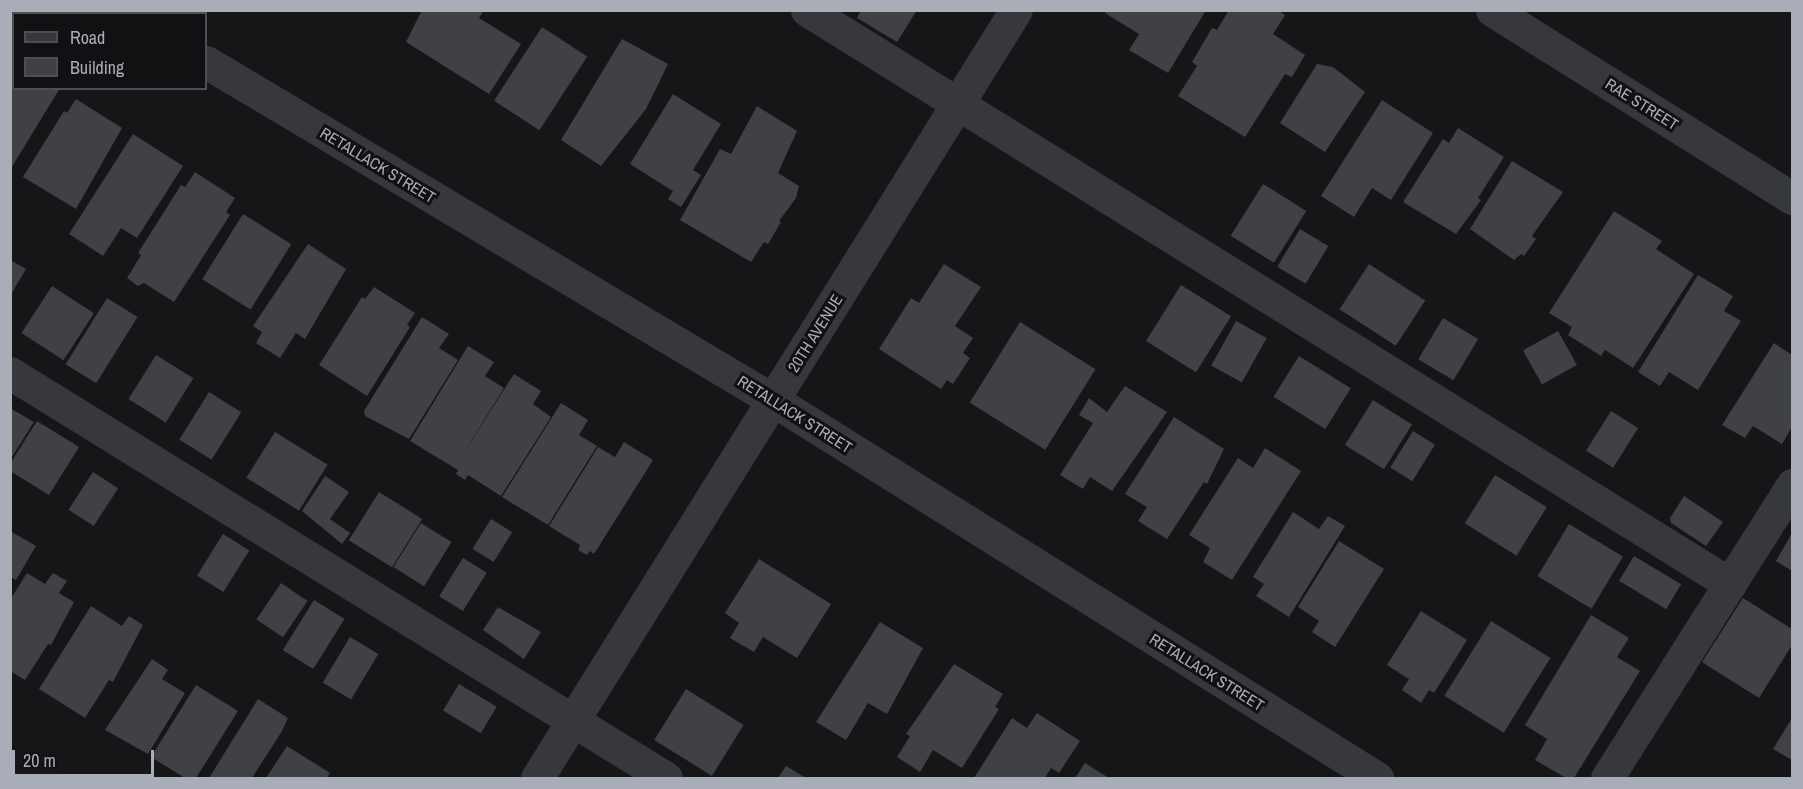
<!DOCTYPE html>
<style>
body{margin:0}
#map{position:relative;width:1803px;height:789px;overflow:hidden;background:#161618;font-family:"Archivo Narrow",sans-serif}
div>[style]{position:absolute}
[style*='--x']{left:calc(var(--x)*1px);top:calc(var(--y)*1px);width:calc(var(--w)*1px);rotate:calc(var(--a)*1deg)}
.building>*{inset:0;background:#404145;transform-origin:0 0}
.minor>*{height:33px;margin:-16.5px;padding:0 16.5px;transform-origin:16.5px;border-radius:16.5px;background:#37383d}
span{translate:-50% -50%;white-space:nowrap;text-align:center;line-height:1.15;-webkit-text-stroke:6px #111113;paint-order:stroke}
.street-label{font-size:16px;color:#a8adb8}
.frame{position:absolute;inset:0;border:12px solid #a8adb8;pointer-events:none}
.legend{position:absolute;left:12px;top:12px;width:195px;height:78px;box-sizing:border-box;background:#111113;border:2px solid #4d4f55;margin:0;padding:8px 10px;list-style:none;font-size:18px;color:#a8adb8}
.legend li{display:flex;align-items:center;gap:12px;height:30px}
.legend b{width:30px;border:2px solid #4d4f55}
.scale{position:absolute;left:12px;top:750px;width:142px;height:27px;box-sizing:border-box;border:3px solid #a8adb8;border-top:0;padding-left:8px;font-size:18px;line-height:21px;white-space:nowrap;color:#a8adb8;-webkit-text-stroke:4px #111113;paint-order:stroke}
</style>
<div id="map">
<div class="building">
<i style="clip-path:polygon(422px 10px,484px 10px,479px 18px,521px 44px,489px 94px,406px 42px)"></i>
<i style="clip-path:polygon(861px 10px,917px 10px,897px 42px,857px 18px)"></i>
<i style="clip-path:polygon(1107px 10px,1206px 10px,1168px 73px,1129px 50px,1139px 34px,1105px 13px)"></i>
<i style="clip-path:polygon(1229px 10px,1278px 10px,1285px 15px,1273px 34px,1305px 55px,1292px 77px,1285px 74px,1245px 137px,1178px 96px,1197px 66px,1192px 62px,1212px 28px,1217px 30px)"></i>
<i style="left:542px;top:27px;width:54px;height:88px;rotate:33deg"></i>
<i style="clip-path:polygon(622px 39px,668px 64px,646px 109px,601px 166px,561px 140px)"></i>
<i style="clip-path:polygon(10px 58px,14px 88px,60px 88px,10px 170px)"></i>
<i style="clip-path:polygon(1317px 64px,1333px 67px,1365px 92px,1325px 152px,1280px 123px)"></i>
<i style="clip-path:polygon(673px 94px,721px 124px,693px 170px,701px 175px,681px 207px,668px 199px,673px 191px,630px 164px)"></i>
<i style="clip-path:polygon(76px 99px,122px 128px,76px 209px,23px 177px,64px 111px,67px 113px)"></i>
<i style="clip-path:polygon(1382px 100px,1433px 133px,1391px 200px,1372px 188px,1354px 217px,1321px 196px)"></i>
<i style="clip-path:polygon(757px 106px,797px 131px,778px 173px,799px 186px,796px 198px,779px 221px,781px 222px,768px 244px,764px 242px,751px 262px,680px 220px,720px 149px,731px 154px)"></i>
<i style="clip-path:polygon(1458px 128px,1504px 157px,1478px 198px,1481px 200px,1456px 234px,1403px 202px,1443px 139px,1449px 143px)"></i>
<i style="clip-path:polygon(133px 134px,183px 166px,137px 238px,121px 228px,103px 256px,69px 234px)"></i>
<i style="clip-path:polygon(1512px 161px,1563px 192px,1532px 236px,1536px 239px,1524px 256px,1521px 254px,1514px 260px,1470px 229px)"></i>
<i style="clip-path:polygon(195px 172px,235px 198px,226px 212px,230px 215px,174px 302px,144px 283px,138px 286px,127px 278px,141px 255px,138px 253px,181px 185px,185px 187px)"></i>
<i style="left:1263px;top:184px;width:51px;height:61px;rotate:32deg"></i>
<i style="clip-path:polygon(1614px 211px,1662px 241px,1656px 249px,1694px 274px,1633px 368px,1605px 350px,1601px 356px,1568px 335px,1572px 327px,1549px 313px)"></i>
<i style="left:243px;top:214px;width:57px;height:77px;rotate:32deg"></i>
<i style="left:1300px;top:229px;width:33px;height:44px;rotate:31deg"></i>
<i style="clip-path:polygon(308px 244px,346px 269px,305px 339px,296px 333px,280px 358px,256px 343px,262px 332px,253px 326px)"></i>
<i style="clip-path:polygon(10px 260px,26px 269px,10px 296px)"></i>
<i style="clip-path:polygon(944px 264px,981px 287px,955px 326px,973px 338px,963px 353px,970px 358px,953px 384px,947px 380px,941px 389px,879px 349px,911px 298px,919px 303px)"></i>
<i style="left:1369px;top:264px;width:67px;height:54px;rotate:33deg"></i>
<i style="clip-path:polygon(1698px 275px,1733px 296px,1724px 311px,1741px 321px,1698px 390px,1669px 372px,1660px 386px,1638px 372px)"></i>
<i style="left:1181px;top:285px;width:59px;height:66px;rotate:32deg"></i>
<i style="left:52px;top:286px;width:50px;height:56px;rotate:33deg"></i>
<i style="clip-path:polygon(374px 287px,415px 313px,407px 325px,410px 327px,367px 396px,319px 365px,362px 297px,365px 299px)"></i>
<i style="left:107px;top:298px;width:36px;height:78px;rotate:32deg"></i>
<i style="clip-path:polygon(422px 317px,449px 334px,439px 348px,458px 360px,409px 439px,365px 416px,364px 411px)"></i>
<i style="left:1443px;top:318px;width:41px;height:48px;rotate:31deg"></i>
<i style="left:1236px;top:321px;width:35px;height:51px;rotate:29deg"></i>
<i style="left:1020px;top:322px;width:89px;height:95px;rotate:32deg"></i>
<i style="left:1558px;top:331px;width:39px;height:40px;rotate:61deg"></i>
<i style="clip-path:polygon(1774px 343px,1792px 355px,1792px 427px,1782px 444px,1753px 426px,1745px 438px,1722px 425px)"></i>
<i style="clip-path:polygon(468px 346px,494px 362px,485px 376px,504px 388px,458px 462px,514px 374px,541px 391px,533px 404px,551px 417px,501px 496px,468px 475px,465px 480px,456px 474px,458px 470px,410px 441px)"></i>
<i style="left:156px;top:355px;width:44px;height:52px;rotate:32deg"></i>
<i style="left:1299px;top:356px;width:61px;height:48px;rotate:32deg"></i>
<i style="clip-path:polygon(1125px 386px,1167px 412px,1112px 491px,1090px 477px,1083px 489px,1060px 475px,1093px 423px,1079px 415px,1089px 398px,1107px 412px)"></i>
<i style="left:209px;top:392px;width:38px;height:56px;rotate:32deg"></i>
<i style="left:1373px;top:400px;width:46px;height:53px;rotate:32deg"></i>
<i style="clip-path:polygon(561px 403px,588px 420px,579px 435px,597px 446px,548px 525px,502px 497px)"></i>
<i style="clip-path:polygon(10px 408px,34px 422px,10px 460px)"></i>
<i style="left:1611px;top:411px;width:32px;height:47px;rotate:32deg"></i>
<i style="clip-path:polygon(1174px 417px,1224px 449px,1207px 484px,1204px 482px,1167px 539px,1138px 521px,1147px 507px,1125px 494px)"></i>
<i style="clip-path:polygon(37px 421px,79px 447px,49px 495px,10px 471px,10px 464px)"></i>
<i style="left:1413px;top:431px;width:26px;height:43px;rotate:32deg"></i>
<i style="left:275px;top:432px;width:62px;height:54px;rotate:32deg"></i>
<i style="clip-path:polygon(624px 442px,653px 460px,594px 554px,590px 551px,587px 555px,578px 550px,580px 545px,549px 526px,598px 447px,615px 457px)"></i>
<i style="clip-path:polygon(1265px 448px,1301px 471px,1232px 580px,1203px 562px,1210px 548px,1189px 535px,1238px 458px,1253px 468px)"></i>
<i style="left:93px;top:472px;width:30px;height:45px;rotate:33deg"></i>
<i style="left:1495px;top:475px;width:61px;height:57px;rotate:32deg"></i>
<i style="clip-path:polygon(325px 476px,349px 492px,330px 519px,350px 533px,342px 544px,302px 511px)"></i>
<i style="left:379px;top:492px;width:51px;height:57px;rotate:32deg"></i>
<i style="clip-path:polygon(1684px 496px,1723px 522px,1706px 546px,1671px 523px,1670px 518px)"></i>
<i style="clip-path:polygon(1293px 512px,1319px 529px,1328px 516px,1345px 526px,1289px 617px,1256px 596px,1264px 584px,1253px 577px)"></i>
<i style="left:491px;top:519px;width:25px;height:35px;rotate:32deg"></i>
<i style="left:421px;top:523px;width:36px;height:52px;rotate:32deg"></i>
<i style="left:1569px;top:524px;width:63px;height:61px;rotate:31deg"></i>
<i style="clip-path:polygon(10px 531px,36px 546px,16px 580px,10px 577px)"></i>
<i style="clip-path:polygon(1792px 533px,1792px 571px,1776px 561px)"></i>
<i style="left:223px;top:534px;width:31px;height:49px;rotate:32deg"></i>
<i style="clip-path:polygon(1339px 541px,1384px 569px,1335px 647px,1312px 632px,1319px 621px,1298px 607px)"></i>
<i style="left:1634px;top:556px;width:55px;height:29px;rotate:31deg"></i>
<i style="left:463px;top:558px;width:28px;height:45px;rotate:32deg"></i>
<i style="clip-path:polygon(759px 559px,831px 604px,797px 658px,763px 637px,754px 652px,730px 638px,739px 623px,725px 613px)"></i>
<i style="clip-path:polygon(27px 573px,45px 584px,53px 573px,67px 581px,59px 593px,74px 602px,51px 645px,48px 644px,25px 680px,10px 671px,10px 600px)"></i>
<i style="left:281px;top:583px;width:32px;height:44px;rotate:34deg"></i>
<i style="clip-path:polygon(1743px 598px,1792px 629px,1792px 645px,1759px 698px,1702px 662px)"></i>
<i style="left:314px;top:600px;width:36px;height:59px;rotate:32deg"></i>
<i style="clip-path:polygon(91px 606px,122px 626px,129px 616px,143px 625px,113px 682px,109px 680px,85px 718px,39px 689px)"></i>
<i style="clip-path:polygon(498px 607px,541px 632px,524px 659px,483px 630px)"></i>
<i style="clip-path:polygon(1421px 611px,1467px 640px,1434px 693px,1429px 690px,1421px 703px,1402px 690px,1409px 679px,1387px 665px)"></i>
<i style="clip-path:polygon(1591px 615px,1629px 638px,1617px 657px,1640px 671px,1574px 778px,1566px 778px,1535px 760px,1547px 739px,1525px 725px)"></i>
<i style="left:1491px;top:621px;width:70px;height:88px;rotate:32deg"></i>
<i style="clip-path:polygon(880px 622px,923px 648px,887px 714px,868px 703px,846px 740px,816px 722px)"></i>
<i style="left:350px;top:637px;width:33px;height:53px;rotate:31deg"></i>
<i style="clip-path:polygon(152px 659px,168px 670px,162px 679px,185px 693px,148px 754px,105px 730px)"></i>
<i style="clip-path:polygon(954px 664px,1003px 694px,995px 707px,999px 709px,962px 768px,933px 750px,920px 772px,897px 757px,910px 736px,906px 734px)"></i>
<i style="left:459px;top:684px;width:44px;height:31px;rotate:31deg"></i>
<i style="clip-path:polygon(196px 685px,238px 711px,196px 778px,185px 778px,151px 757px)"></i>
<i style="left:686px;top:689px;width:68px;height:60px;rotate:32deg"></i>
<i style="clip-path:polygon(258px 699px,288px 718px,282px 731px,252px 778px,209px 778px)"></i>
<i style="clip-path:polygon(1037px 713px,1080px 741px,1059px 773px,1051px 768px,1045px 778px,974px 778px,1012px 718px,1027px 728px)"></i>
<i style="clip-path:polygon(1792px 718px,1792px 760px,1773px 749px)"></i>
<i style="clip-path:polygon(287px 746px,330px 773px,327px 778px,266px 778px)"></i>
<i style="clip-path:polygon(1085px 763px,1109px 778px,1075px 778px)"></i>
<i style="clip-path:polygon(786px 766px,806px 778px,778px 778px)"></i>
</div>
<div class="minor">
<i style="--x:119;--y:10;--w:6;--a:39"></i>
<i style="--x:807;--y:10;--w:1087;--a:31.88"></i>
<i style="--x:1492;--y:10;--w:354;--a:32.1"></i>
<i style="--x:206;--y:62;--w:660;--a:30.8"></i>
<i style="--x:773;--y:400;--w:713;--a:32.04"></i>
<i style="--x:10;--y:373;--w:771;--a:31.69"></i>
<i style="--x:537;--y:778;--w:905;--a:-58.05"></i>
<i style="--x:1607;--y:778;--w:347;--a:-57.7"></i>
</div>
<div class="street-label">
<span style="left:1642px;top:104px;rotate:32deg">RAE STREET</span>
<span style="left:378px;top:165px;rotate:31deg">RETALLACK STREET</span>
<span style="left:815px;top:333px;rotate:-58deg">20TH AVENUE</span>
<span style="left:795px;top:414px;rotate:32deg">RETALLACK STREET</span>
<span style="left:1207px;top:672px;rotate:32deg">RETALLACK STREET</span>
</div>
<div class="frame"></div>
<ul class="legend">
<li><b style="height:8px;background:#37383d"></b>Road</li>
<li><b style="height:16px;background:#404145"></b>Building</li>
</ul>
<div class="scale">20 m</div>
</div>
